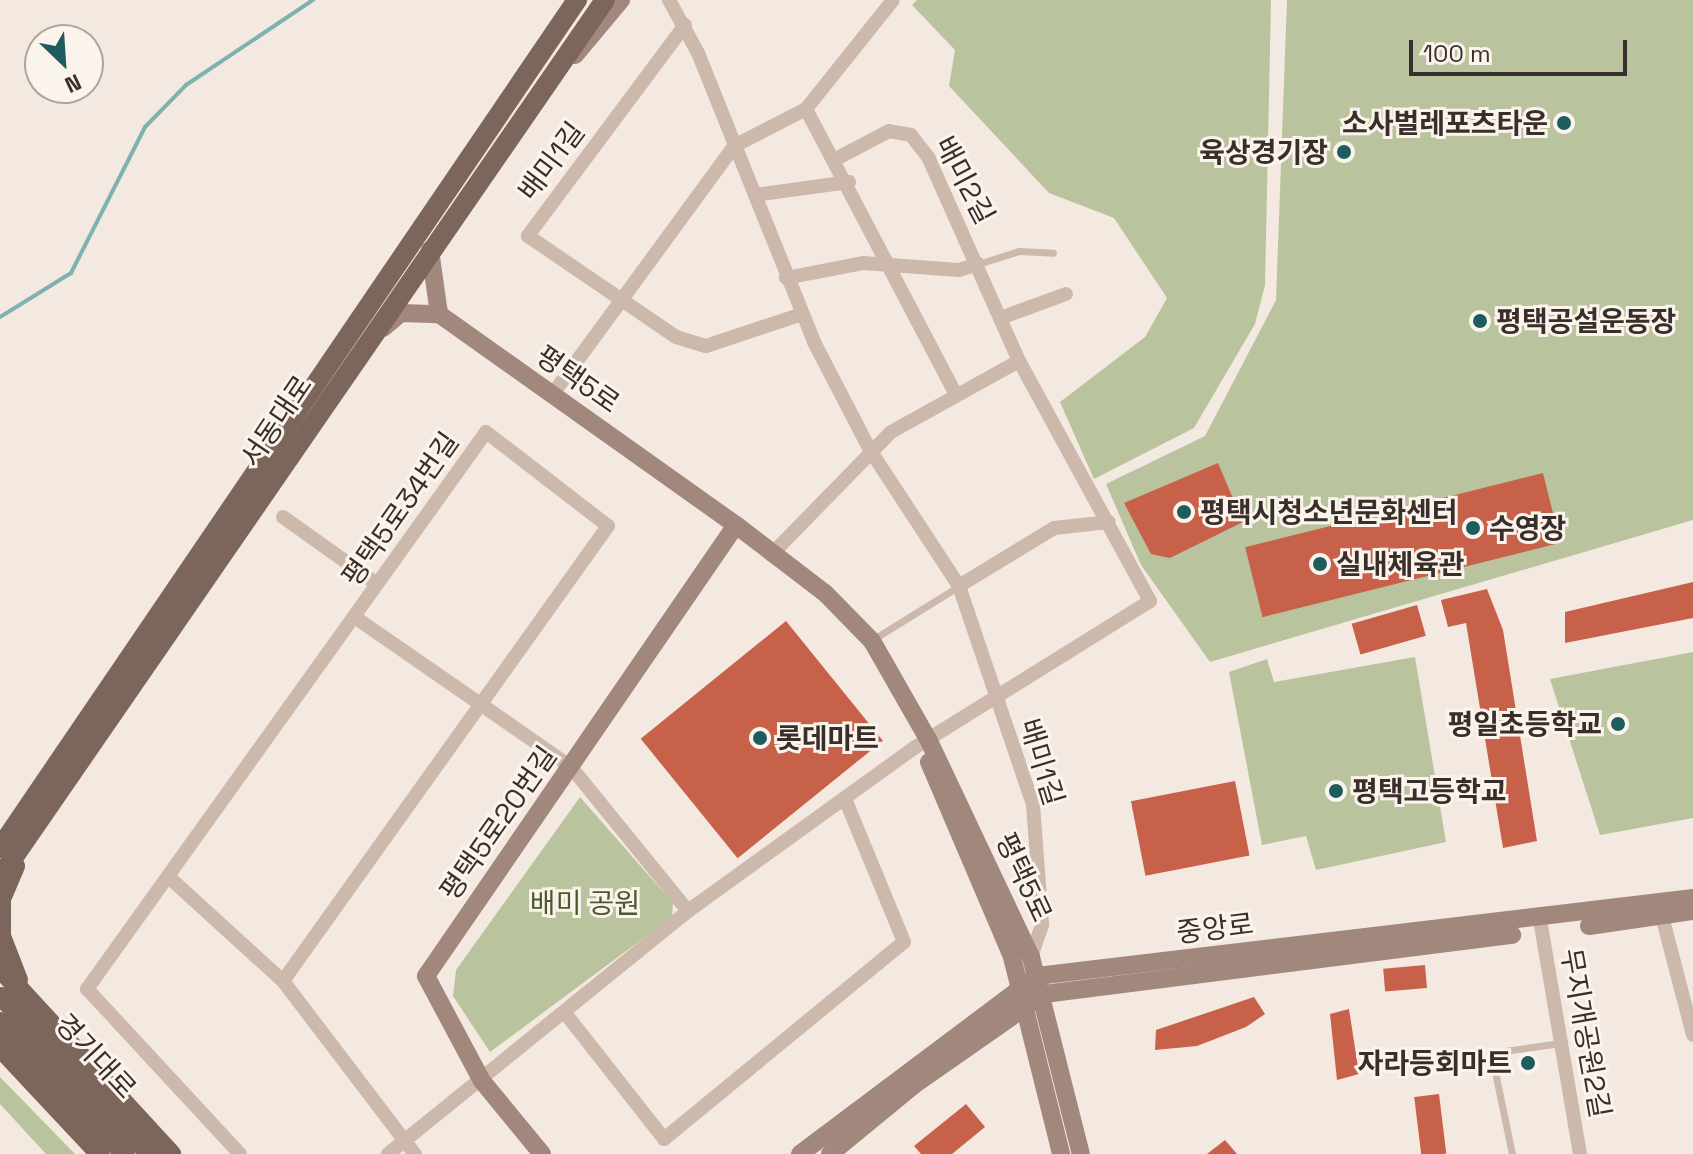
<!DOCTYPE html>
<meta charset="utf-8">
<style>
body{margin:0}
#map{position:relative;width:1693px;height:1154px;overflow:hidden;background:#f4e9e0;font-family:"Space Grotesk","Noto Sans KR",sans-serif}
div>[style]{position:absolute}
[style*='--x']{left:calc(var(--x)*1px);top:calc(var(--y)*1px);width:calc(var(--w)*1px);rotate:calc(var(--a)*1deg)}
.green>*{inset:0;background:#b9c49f}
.stream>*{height:4px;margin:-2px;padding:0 2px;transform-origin:2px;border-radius:2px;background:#7eb2b1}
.building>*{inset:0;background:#c86149;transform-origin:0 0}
.lane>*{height:7px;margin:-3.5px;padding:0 3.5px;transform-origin:3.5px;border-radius:3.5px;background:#cdb9ab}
.street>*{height:14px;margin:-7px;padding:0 7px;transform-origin:7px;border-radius:7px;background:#cdb9ab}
.secondary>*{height:18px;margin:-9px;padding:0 9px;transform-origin:9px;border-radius:9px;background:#a1877c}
.primary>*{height:20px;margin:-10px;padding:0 10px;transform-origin:10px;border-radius:10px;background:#7c655b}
.dots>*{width:22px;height:22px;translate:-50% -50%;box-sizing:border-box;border:4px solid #fbf4ed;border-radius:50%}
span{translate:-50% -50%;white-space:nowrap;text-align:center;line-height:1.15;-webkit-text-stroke:6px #fbf4ed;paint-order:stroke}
.poi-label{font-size:28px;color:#3a2e2a;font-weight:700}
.right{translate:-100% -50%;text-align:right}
.left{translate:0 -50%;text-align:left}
.street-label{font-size:28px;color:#3a2e2a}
.park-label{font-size:28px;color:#4b592d}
.north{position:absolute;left:24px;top:24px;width:80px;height:80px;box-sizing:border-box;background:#fbf4ed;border:2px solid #aea59f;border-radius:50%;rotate:155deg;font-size:22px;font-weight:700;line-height:32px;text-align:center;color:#3a2e2a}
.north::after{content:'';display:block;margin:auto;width:28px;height:36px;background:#1e5c5d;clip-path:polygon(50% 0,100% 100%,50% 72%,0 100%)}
.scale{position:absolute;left:1409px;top:40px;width:218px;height:36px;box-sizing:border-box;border:4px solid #3a2e2a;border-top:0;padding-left:10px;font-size:24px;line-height:28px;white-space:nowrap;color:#3a2e2a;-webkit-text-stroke:6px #fbf4ed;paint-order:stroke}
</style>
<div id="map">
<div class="green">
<i style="clip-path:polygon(917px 0,1271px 0,1265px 285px,1255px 324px,1194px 428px,1094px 479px,1060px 402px,1145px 337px,1167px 298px,1114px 218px,1049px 193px,949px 86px,955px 50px,912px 5px)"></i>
<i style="clip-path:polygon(1287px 0,1693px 0,1693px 520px,1210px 662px,1141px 565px,1106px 484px,1205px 436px,1276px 300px)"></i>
<i style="clip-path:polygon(1693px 652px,1693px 818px,1600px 835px,1550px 679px)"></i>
<i style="clip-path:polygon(1415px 657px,1446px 842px,1316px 870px,1306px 836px,1262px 845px,1229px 672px,1267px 659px,1274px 682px)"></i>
<i style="clip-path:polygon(580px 797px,673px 903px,672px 917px,490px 1052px,453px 996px,456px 970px)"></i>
<i style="clip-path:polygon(0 1077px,75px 1154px,46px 1154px,0 1104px)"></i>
</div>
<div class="stream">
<i style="--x:0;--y:317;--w:84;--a:-31.8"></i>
<i style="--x:71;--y:273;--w:164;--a:-63.1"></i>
<i style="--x:145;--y:127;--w:59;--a:-45.7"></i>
<i style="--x:186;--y:85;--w:153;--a:-33.8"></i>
</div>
<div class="building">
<i style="clip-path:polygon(1218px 463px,1243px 522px,1170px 558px,1151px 554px,1124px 503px)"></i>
<i style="left:1543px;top:473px;width:72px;height:307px;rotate:76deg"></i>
<i style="clip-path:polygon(1693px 582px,1693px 618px,1565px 643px,1565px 612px)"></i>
<i style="clip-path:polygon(1487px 589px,1503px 630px,1537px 841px,1503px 848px,1466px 623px,1448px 627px,1441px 600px)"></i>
<i style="left:1417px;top:605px;width:32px;height:68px;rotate:74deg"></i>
<i style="left:786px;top:621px;width:154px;height:187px;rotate:51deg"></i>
<i style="left:1235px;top:781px;width:76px;height:106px;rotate:79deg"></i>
<i style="left:1425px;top:965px;width:23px;height:42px;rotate:85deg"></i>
<i style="clip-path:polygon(1254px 997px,1265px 1014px,1246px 1027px,1197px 1046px,1155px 1050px,1156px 1030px)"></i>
<i style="clip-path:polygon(1349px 1009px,1359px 1074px,1337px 1080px,1330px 1014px)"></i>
<i style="left:1439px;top:1094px;width:60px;height:25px;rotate:83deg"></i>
<i style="clip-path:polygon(966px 1104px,985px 1127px,952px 1154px,921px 1154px,914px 1146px)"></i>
<i style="clip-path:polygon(1225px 1140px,1237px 1154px,1207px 1154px)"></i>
</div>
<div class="lane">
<i style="--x:978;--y:264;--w:43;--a:-17.6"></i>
<i style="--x:1019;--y:251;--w:34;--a:3"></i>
<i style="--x:872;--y:640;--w:102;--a:-31.8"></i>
<i style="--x:1512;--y:1154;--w:103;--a:-101.7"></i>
<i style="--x:1491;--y:1053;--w:70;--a:-8.2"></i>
</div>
<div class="street">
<i style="--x:669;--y:0;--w:60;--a:61.3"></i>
<i style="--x:698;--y:53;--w:311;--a:68.1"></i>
<i style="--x:814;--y:342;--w:122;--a:62.6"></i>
<i style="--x:870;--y:450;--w:163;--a:56.8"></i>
<i style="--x:959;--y:586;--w:231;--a:71.3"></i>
<i style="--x:1033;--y:805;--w:120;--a:85.7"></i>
<i style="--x:1042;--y:925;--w:34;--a:109"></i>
<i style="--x:685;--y:25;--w:263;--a:126.7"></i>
<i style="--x:528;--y:236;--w:179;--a:34.3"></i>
<i style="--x:676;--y:337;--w:31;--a:17"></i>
<i style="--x:706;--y:346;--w:101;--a:-18.4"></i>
<i style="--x:806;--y:109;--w:321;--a:62.3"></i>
<i style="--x:755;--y:195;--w:95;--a:-7.9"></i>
<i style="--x:786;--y:278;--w:78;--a:-11"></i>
<i style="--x:863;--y:263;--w:96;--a:4.2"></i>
<i style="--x:959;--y:270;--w:20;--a:-18"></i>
<i style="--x:1003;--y:317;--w:67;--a:-20.1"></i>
<i style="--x:552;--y:395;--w:308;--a:-53.8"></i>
<i style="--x:734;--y:146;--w:81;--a:-27.2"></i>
<i style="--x:806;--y:109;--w:139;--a:-51.4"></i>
<i style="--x:283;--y:517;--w:115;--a:35.5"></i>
<i style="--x:771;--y:555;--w:172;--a:-45.7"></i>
<i style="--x:891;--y:432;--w:146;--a:-29"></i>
<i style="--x:959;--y:586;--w:111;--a:-31.4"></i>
<i style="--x:1054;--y:528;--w:55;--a:-6.2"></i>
<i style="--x:356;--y:618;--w:262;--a:34.7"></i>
<i style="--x:571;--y:767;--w:186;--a:50.9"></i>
<i style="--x:172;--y:880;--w:150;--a:42.3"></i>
<i style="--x:283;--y:981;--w:218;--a:52.7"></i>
<i style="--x:1662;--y:916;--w:123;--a:75.4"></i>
<i style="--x:1540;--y:920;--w:237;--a:80.3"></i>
<i style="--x:565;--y:1013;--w:160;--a:51.8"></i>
<i style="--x:664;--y:1139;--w:310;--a:-39.4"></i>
<i style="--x:904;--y:942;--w:155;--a:-112.4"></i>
<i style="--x:240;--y:1154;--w:225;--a:-132.8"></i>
<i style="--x:87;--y:989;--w:685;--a:-54.38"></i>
<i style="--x:486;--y:432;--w:154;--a:37.6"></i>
<i style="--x:608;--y:526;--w:559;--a:125.54"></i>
<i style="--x:388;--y:1154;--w:386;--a:-39"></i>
<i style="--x:688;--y:911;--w:279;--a:-35.8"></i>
<i style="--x:914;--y:748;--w:278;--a:-31.9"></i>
<i style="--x:1150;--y:601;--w:273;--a:-118.6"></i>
<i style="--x:1019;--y:361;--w:223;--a:-114"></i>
<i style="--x:928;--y:157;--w:28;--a:-128"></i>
<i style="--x:911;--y:135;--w:22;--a:-170"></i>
<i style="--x:889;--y:131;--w:60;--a:152.2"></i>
</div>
<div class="secondary">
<i style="--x:575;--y:55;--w:72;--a:-50.1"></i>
<i style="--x:430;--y:250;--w:65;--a:82"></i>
<i style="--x:383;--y:328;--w:23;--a:-40"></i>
<i style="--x:401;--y:313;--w:38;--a:2"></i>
<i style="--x:439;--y:314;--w:364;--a:35.4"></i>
<i style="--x:736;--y:525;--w:112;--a:37.4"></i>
<i style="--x:825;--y:593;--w:67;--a:45.6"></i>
<i style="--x:872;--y:641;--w:113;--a:60.3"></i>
<i style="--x:928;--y:739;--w:241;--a:64.7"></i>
<i style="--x:1031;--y:957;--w:203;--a:75.8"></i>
<i style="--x:929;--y:762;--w:212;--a:66.9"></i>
<i style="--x:1012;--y:957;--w:203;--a:76"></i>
<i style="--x:1589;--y:926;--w:105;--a:-8.2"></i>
<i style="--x:542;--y:1154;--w:94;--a:-129.4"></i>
<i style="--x:482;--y:1081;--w:119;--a:-118.1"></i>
<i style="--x:426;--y:976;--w:547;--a:-55.5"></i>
<i style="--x:800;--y:1154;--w:296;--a:-36.9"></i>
<i style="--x:1037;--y:976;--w:661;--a:-6.78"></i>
<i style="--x:830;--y:1154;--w:109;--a:-39.4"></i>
<i style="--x:914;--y:1085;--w:159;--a:-35"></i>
<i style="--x:1044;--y:994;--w:472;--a:-7.2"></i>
</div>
<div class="primary">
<i style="--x:0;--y:848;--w:1026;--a:-55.77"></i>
<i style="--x:15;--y:866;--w:36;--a:113"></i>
<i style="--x:1;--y:899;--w:37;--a:90"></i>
<i style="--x:1;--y:936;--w:47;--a:68.9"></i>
<i style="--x:0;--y:877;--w:1065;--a:-55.4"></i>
<i style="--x:0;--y:968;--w:253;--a:47.4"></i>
<i style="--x:2;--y:997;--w:216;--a:46.7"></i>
<i style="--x:0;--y:1022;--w:182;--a:46.6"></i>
<i style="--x:0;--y:1047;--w:146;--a:46.9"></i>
</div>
<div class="dots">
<i style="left:1564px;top:123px;background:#1e5c5d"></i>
<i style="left:1344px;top:152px;background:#1e5c5d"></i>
<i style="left:1480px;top:321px;background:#1e5c5d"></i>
<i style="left:1184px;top:512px;background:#1e5c5d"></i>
<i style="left:1473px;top:528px;background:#1e5c5d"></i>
<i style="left:1320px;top:564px;background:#1e5c5d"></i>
<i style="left:1618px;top:724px;background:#1e5c5d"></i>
<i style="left:760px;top:738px;background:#1e5c5d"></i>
<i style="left:1336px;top:791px;background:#1e5c5d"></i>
<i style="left:1528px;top:1063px;background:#1e5c5d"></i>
</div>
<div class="poi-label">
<span class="right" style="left:1548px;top:123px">소사벌레포츠타운</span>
<span class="right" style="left:1328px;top:152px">육상경기장</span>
<span class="left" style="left:1496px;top:321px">평택공설운동장</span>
<span class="left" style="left:1200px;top:512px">평택시청소년문화센터</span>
<span class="left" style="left:1489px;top:528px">수영장</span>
<span class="left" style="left:1336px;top:564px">실내체육관</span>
<span class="right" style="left:1602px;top:724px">평일초등학교</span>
<span class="left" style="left:776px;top:738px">롯데마트</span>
<span class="left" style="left:1352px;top:791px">평택고등학교</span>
<span class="right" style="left:1512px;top:1063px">자라등회마트</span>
</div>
<div class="street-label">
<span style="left:551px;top:161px;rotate:-53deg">배미1길</span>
<span style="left:965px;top:180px;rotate:62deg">배미2길</span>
<span style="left:578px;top:379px;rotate:35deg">평택5로</span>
<span style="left:276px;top:421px;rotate:-56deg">서동대로</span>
<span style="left:400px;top:509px;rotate:-55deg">평택5로34번길</span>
<span style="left:1042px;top:762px;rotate:73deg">배미1길</span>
<span style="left:498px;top:823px;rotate:-55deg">평택5로20번길</span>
<span style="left:1024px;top:877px;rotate:65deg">평택5로</span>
<span style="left:1215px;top:928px;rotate:-7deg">중앙로</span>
<span style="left:1586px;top:1033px;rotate:80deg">무지개공원2길</span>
<span style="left:96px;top:1056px;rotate:47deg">경기대로</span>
</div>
<div class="park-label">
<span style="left:585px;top:903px">배미 공원</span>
</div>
<div class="north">N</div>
<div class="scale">100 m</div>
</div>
